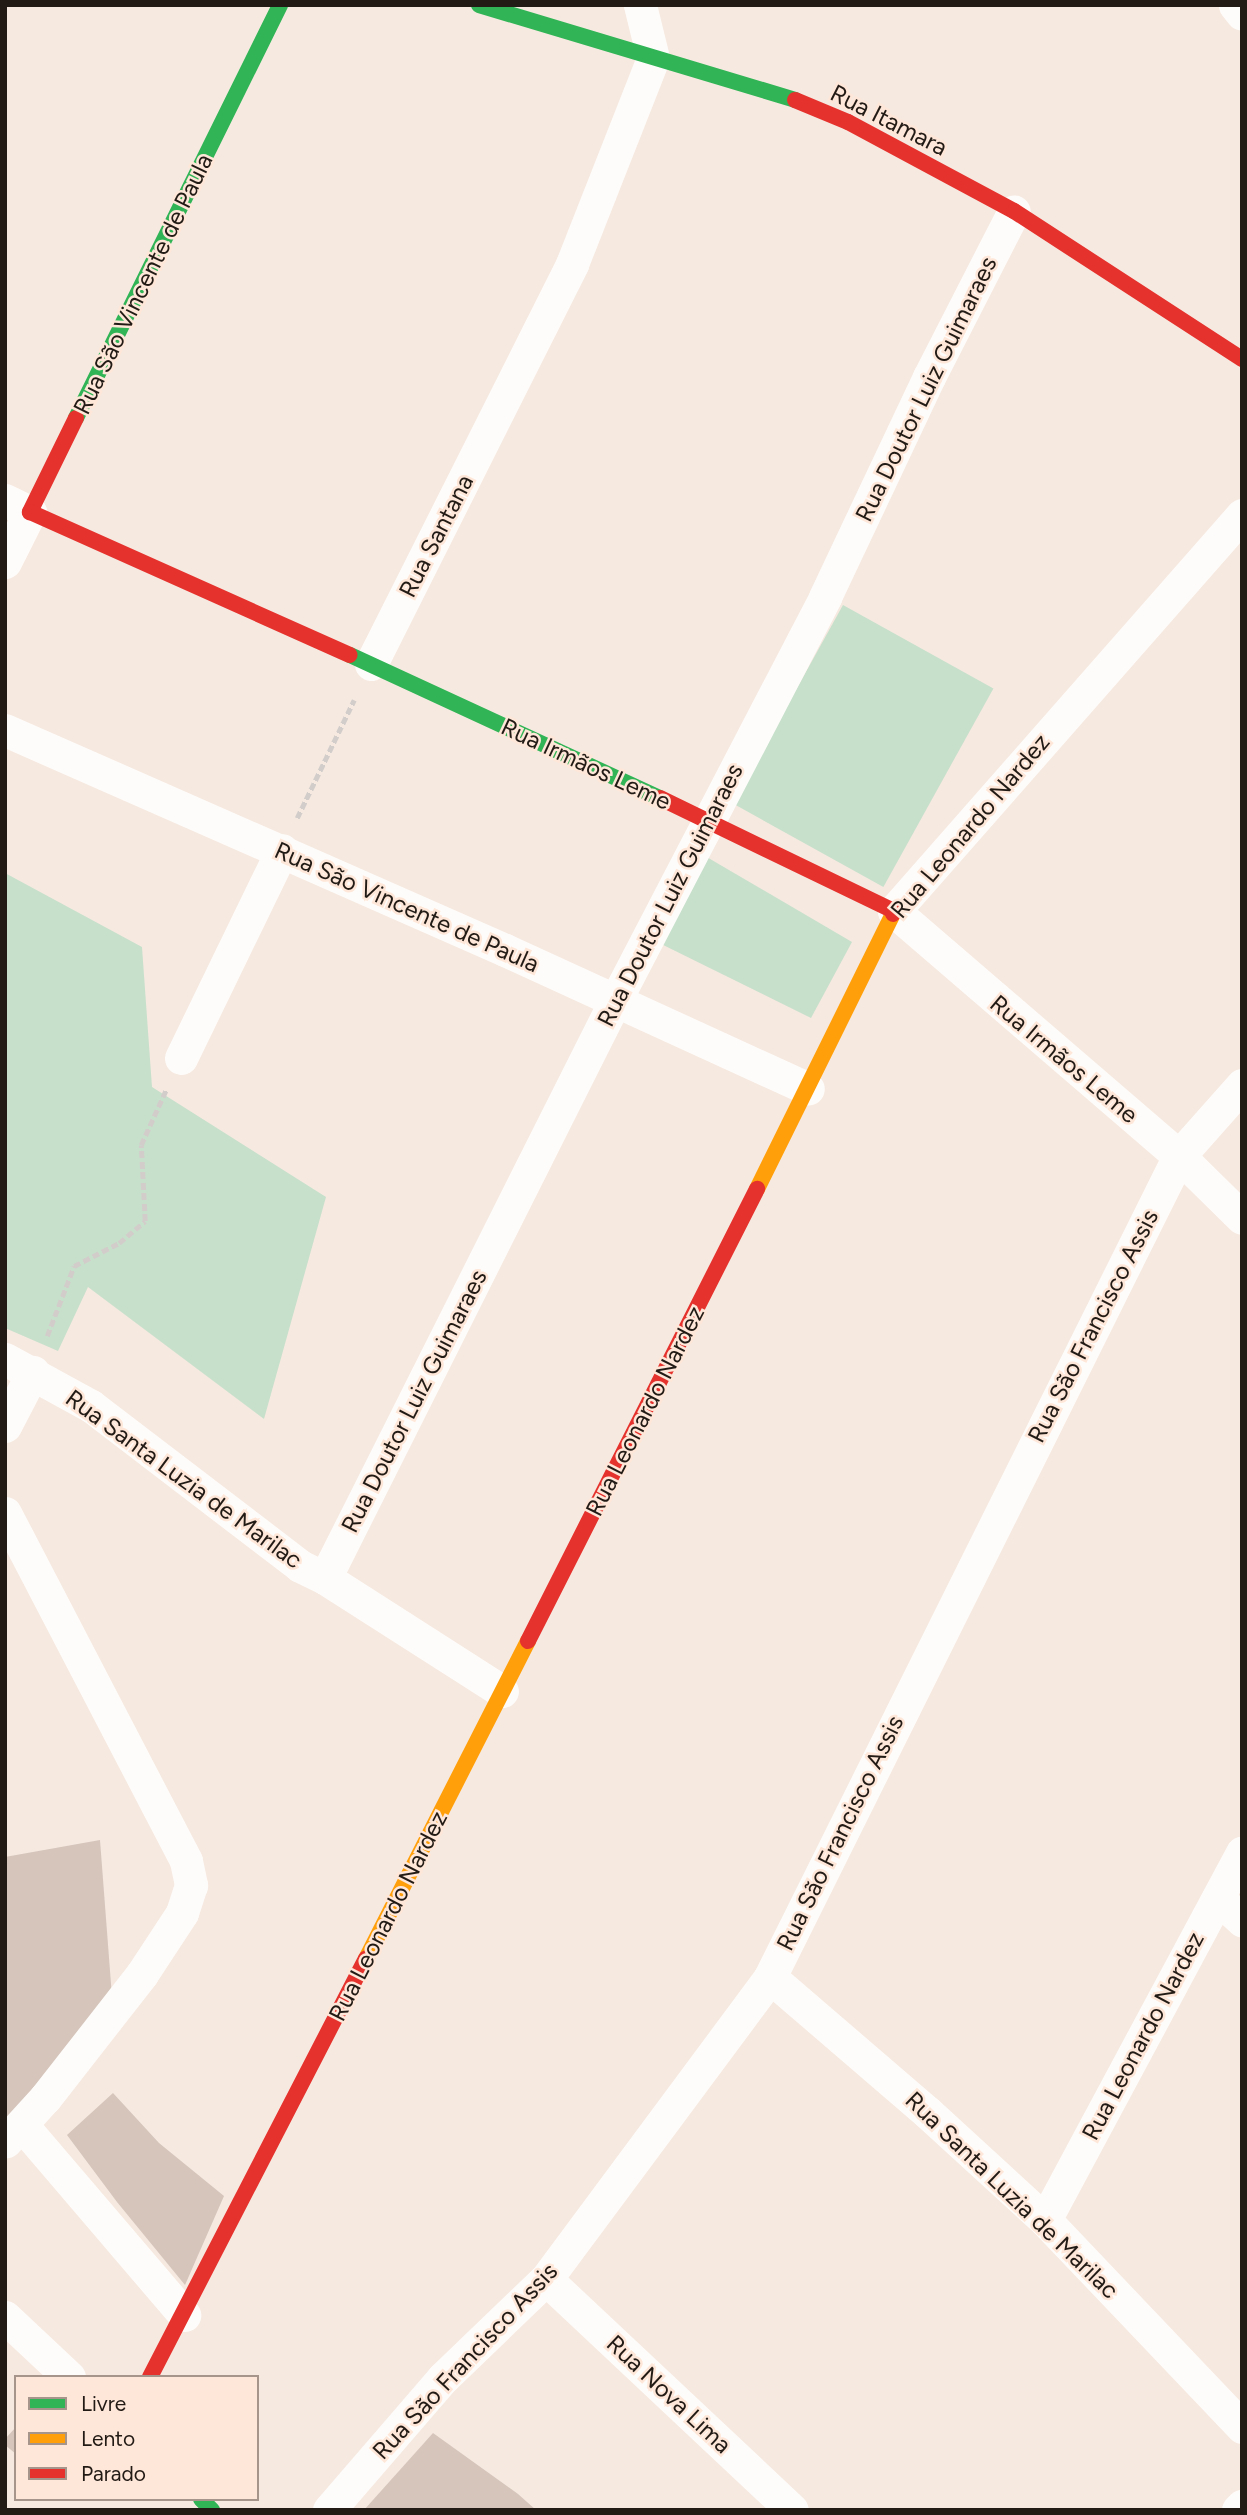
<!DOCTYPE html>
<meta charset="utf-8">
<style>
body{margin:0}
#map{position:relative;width:1247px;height:2515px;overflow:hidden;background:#f6e9e0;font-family:Figtree,sans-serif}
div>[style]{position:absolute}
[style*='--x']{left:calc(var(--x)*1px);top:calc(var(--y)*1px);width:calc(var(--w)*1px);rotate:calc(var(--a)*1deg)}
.green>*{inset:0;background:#c7e0cc;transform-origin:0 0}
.building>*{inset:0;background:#d5c5bb}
.path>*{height:4.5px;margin-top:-2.25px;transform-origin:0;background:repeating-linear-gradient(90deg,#d2cdca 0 7px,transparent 0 10.5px)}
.street>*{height:33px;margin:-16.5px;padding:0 16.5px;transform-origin:16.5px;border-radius:16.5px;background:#fefcfa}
.fast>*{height:16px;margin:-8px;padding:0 8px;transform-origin:8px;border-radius:8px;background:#30b455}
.slow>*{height:16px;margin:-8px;padding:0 8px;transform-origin:8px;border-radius:8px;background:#ff9f0a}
.jam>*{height:16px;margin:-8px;padding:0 8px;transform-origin:8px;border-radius:8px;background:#e5322d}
span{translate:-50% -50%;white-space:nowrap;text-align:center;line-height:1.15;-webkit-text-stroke:5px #fee7d8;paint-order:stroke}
.street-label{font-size:24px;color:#221a15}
.frame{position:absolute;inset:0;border:7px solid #221a15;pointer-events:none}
.legend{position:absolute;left:14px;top:2375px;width:245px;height:126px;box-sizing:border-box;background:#fee7d8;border:2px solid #a6958a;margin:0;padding:9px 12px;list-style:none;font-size:21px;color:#221a15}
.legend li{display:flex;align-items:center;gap:14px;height:35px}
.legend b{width:35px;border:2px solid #a6958a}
</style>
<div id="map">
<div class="green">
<i style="left:843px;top:605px;width:172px;height:227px;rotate:29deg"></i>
<i style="clip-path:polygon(705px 856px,852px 942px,811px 1018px,651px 939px)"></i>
<i style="clip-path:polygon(5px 873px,142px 947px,152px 1087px,326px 1197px,264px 1419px,88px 1287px,58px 1351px,5px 1328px)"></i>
</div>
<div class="building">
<i style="clip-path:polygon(100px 1840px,112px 1997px,5px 2123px,5px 1857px)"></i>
<i style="clip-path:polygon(113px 2093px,159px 2143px,224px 2196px,185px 2285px,117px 2202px,67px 2135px)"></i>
<i style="clip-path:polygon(16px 2427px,16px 2454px,5px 2445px,5px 2439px)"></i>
<i style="clip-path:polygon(433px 2433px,518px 2494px,536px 2510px,364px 2510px)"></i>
</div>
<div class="path">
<i style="--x:297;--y:818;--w:131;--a:-64.2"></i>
<i style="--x:47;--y:1336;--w:75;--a:-68.9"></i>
<i style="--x:74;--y:1266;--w:51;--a:-27.1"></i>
<i style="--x:119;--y:1243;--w:34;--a:-40"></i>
<i style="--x:145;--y:1221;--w:76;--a:-93"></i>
<i style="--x:141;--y:1145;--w:60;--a:-65.6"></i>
</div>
<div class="street">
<i style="--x:1235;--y:5;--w:11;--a:52"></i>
<i style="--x:5;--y:500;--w:28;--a:26"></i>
<i style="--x:30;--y:512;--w:56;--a:116.6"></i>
<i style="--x:1242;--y:515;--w:527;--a:131.31"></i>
<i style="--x:894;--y:911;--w:376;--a:40.7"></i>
<i style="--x:1179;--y:1156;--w:88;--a:44.5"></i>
<i style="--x:371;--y:664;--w:448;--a:-63.3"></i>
<i style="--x:572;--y:264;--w:221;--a:-68.5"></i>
<i style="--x:653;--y:58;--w:55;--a:-103.8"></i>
<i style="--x:5;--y:730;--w:546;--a:23.75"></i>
<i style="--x:505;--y:950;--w:333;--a:24.6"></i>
<i style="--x:181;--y:1058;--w:231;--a:-64.1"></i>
<i style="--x:5;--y:1359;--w:98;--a:28.7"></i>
<i style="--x:91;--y:1406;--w:263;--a:37.4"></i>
<i style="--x:300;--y:1566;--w:28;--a:26"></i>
<i style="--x:325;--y:1578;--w:210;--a:32.6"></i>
<i style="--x:5;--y:1426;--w:61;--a:-62.6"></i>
<i style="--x:5;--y:1513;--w:392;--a:62.5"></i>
<i style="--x:186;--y:1861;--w:25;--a:78"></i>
<i style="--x:191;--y:1885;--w:29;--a:108"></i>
<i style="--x:182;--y:1913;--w:73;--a:123.3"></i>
<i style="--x:142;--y:1974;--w:157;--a:128"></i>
<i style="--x:45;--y:2098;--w:59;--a:132.3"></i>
<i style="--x:325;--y:1578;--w:644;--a:-63.32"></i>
<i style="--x:614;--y:1003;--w:458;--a:-62.5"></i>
<i style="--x:825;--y:597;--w:243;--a:-64.7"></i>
<i style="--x:929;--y:377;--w:186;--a:-62.9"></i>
<i style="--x:1218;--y:1898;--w:33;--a:43"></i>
<i style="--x:770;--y:1977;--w:207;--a:40.7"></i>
<i style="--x:927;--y:2112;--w:160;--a:42.5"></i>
<i style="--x:1045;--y:2220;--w:286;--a:46.4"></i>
<i style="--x:22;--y:2125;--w:250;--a:49.5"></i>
<i style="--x:1045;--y:2220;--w:417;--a:-61.8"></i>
<i style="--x:546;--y:2279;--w:337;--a:43.2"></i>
<i style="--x:5;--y:2317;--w:88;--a:43.2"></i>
<i style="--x:329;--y:2510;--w:174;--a:-49.2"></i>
<i style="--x:443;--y:2378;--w:143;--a:-43.9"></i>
<i style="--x:546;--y:2279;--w:376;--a:-53.4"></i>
<i style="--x:770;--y:1977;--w:917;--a:-63.52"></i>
<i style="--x:1179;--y:1156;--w:95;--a:-48.4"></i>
<i style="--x:1238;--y:2510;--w:6;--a:-45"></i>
</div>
<div class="fast">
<i style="--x:479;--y:5;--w:330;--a:16.7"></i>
<i style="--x:76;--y:418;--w:461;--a:-63.7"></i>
<i style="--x:350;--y:655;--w:341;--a:24.8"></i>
<i style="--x:201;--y:2499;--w:16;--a:45"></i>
</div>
<div class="slow">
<i style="--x:757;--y:1189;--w:307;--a:-63.7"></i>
<i style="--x:366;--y:1959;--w:357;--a:-63"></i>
</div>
<div class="jam">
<i style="--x:795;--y:100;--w:57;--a:22.5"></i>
<i style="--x:848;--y:122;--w:188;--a:28.2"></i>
<i style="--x:1014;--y:211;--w:272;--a:33"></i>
<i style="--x:76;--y:418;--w:105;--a:116.1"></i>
<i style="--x:30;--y:512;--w:350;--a:24.1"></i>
<i style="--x:660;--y:798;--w:260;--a:25.8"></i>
<i style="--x:894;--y:911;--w:3;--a:108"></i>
<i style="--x:528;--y:1641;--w:507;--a:-63.13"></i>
<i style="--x:150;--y:2377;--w:471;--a:-62.7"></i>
</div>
<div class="street-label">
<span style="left:889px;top:120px;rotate:27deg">Rua Itamara</span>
<span style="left:143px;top:284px;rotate:-64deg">Rua São Vincente de Paula</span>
<span style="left:926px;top:389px;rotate:-64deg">Rua Doutor Luiz Guimaraes</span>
<span style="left:436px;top:536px;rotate:-63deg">Rua Santana</span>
<span style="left:586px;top:764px;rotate:25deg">Rua Irmãos Leme</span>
<span style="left:970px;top:826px;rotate:-50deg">Rua Leonardo Nardez</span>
<span style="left:670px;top:895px;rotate:-63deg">Rua Doutor Luiz Guimaraes</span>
<span style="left:407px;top:907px;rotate:24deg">Rua São Vincente de Paula</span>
<span style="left:1064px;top:1059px;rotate:40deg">Rua Irmãos Leme</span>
<span style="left:1093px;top:1326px;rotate:-63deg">Rua São Francisco Assis</span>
<span style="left:414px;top:1401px;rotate:-63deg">Rua Doutor Luiz Guimaraes</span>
<span style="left:645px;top:1411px;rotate:-63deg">Rua Leonardo Nardez</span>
<span style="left:184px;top:1479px;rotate:36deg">Rua Santa Luzia de Marilac</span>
<span style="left:840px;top:1833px;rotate:-64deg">Rua São Francisco Assis</span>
<span style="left:388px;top:1916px;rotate:-63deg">Rua Leonardo Nardez</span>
<span style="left:1143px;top:2036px;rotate:-62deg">Rua Leonardo Nardez</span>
<span style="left:1012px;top:2195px;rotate:44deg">Rua Santa Luzia de Marilac</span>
<span style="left:465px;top:2361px;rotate:-47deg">Rua São Francisco Assis</span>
<span style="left:669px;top:2394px;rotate:43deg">Rua Nova Lima</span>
</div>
<div class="frame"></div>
<ul class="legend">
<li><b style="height:9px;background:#30b455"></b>Livre</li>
<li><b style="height:9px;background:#ff9f0a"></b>Lento</li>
<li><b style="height:9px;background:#e5322d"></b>Parado</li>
</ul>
</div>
